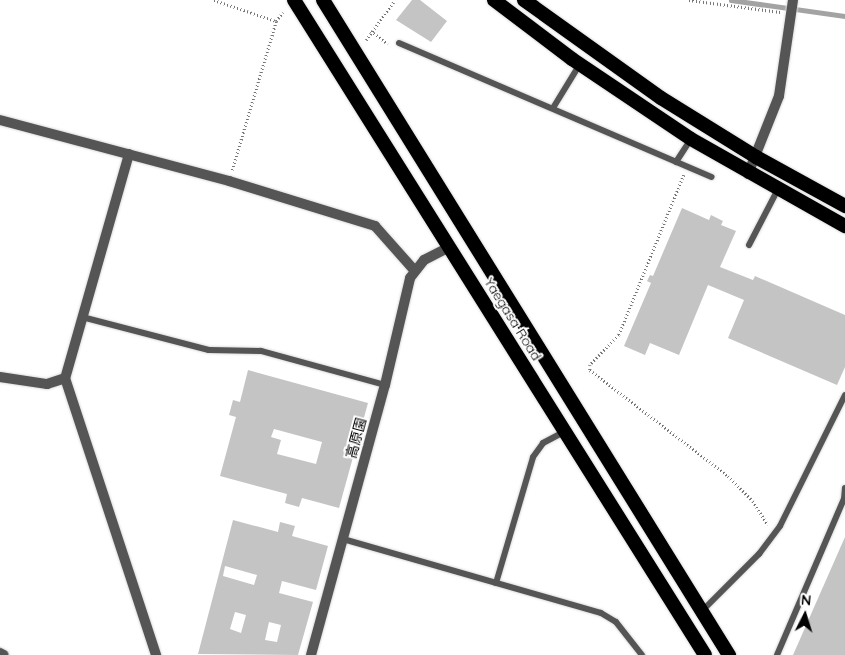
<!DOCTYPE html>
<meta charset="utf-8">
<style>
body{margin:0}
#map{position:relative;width:845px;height:655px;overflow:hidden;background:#fff;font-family:Quicksand,"Noto Sans JP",sans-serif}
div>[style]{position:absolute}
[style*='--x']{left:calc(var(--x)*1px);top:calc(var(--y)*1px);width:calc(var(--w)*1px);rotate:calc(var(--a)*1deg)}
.stream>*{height:4.5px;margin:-2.25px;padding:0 2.25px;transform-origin:2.25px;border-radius:2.25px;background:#a3a3a3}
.building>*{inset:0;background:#c4c4c4}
.path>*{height:2.5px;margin-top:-1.25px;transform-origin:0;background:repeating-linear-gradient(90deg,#777 0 1px,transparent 0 3.5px)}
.roads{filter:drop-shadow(0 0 1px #dbdbdb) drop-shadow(0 0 1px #dbdbdb)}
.service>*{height:6px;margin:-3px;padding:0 3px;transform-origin:3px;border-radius:3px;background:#555}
.minor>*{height:10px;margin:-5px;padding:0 5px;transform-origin:5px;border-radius:5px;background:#555}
.tertiary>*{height:10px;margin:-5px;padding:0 5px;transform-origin:5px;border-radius:5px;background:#555}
.trunk>*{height:14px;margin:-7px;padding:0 7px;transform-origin:7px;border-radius:7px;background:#000}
span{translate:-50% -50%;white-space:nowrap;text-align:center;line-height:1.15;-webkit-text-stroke:4px #fff;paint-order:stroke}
.street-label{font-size:14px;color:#000}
.north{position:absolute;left:780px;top:590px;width:50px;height:50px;-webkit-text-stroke:4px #fff;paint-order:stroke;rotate:5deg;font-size:14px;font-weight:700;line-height:20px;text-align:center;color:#000}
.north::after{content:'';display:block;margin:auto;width:18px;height:22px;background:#000;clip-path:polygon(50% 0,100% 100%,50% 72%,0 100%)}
</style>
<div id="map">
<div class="stream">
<i style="--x:731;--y:0;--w:115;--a:8"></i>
</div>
<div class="building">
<i style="clip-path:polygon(412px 0,420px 0,447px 21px,431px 42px,396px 20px)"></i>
<i style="clip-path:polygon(682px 208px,709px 220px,711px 215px,723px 221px,721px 225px,736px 231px,720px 267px,753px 280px,755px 276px,845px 315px,845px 367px,837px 385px,728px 338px,744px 300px,708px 285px,679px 355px,650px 343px,645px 355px,624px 346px,651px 283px,647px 281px,650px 275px,653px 276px)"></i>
<i style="clip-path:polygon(evenodd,248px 370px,368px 403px,339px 508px,302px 498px,299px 507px,285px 503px,287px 494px,220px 476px,236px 417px,229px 415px,233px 400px,240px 402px,248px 370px,274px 429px,322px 442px,316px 464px,277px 454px,281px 440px,271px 437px,274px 429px)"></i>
<i style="clip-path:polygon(evenodd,233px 520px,278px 532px,280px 522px,295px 526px,292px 536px,328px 546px,316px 590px,282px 581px,279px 593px,313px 602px,298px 655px,198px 654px,233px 520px,225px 566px,257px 575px,254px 585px,223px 576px,225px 566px,233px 520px,235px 612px,246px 615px,241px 633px,230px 629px,235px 612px,233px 520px,269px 622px,281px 625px,277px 642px,265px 640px,269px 622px)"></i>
<i style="clip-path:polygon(845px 537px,845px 655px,793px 655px)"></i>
</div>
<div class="path">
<i style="--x:214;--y:0;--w:65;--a:18.7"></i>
<i style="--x:689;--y:0;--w:92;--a:7.5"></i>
<i style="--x:371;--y:31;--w:21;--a:37"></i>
<i style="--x:366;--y:40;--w:49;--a:-54.1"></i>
<i style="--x:232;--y:170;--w:155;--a:-73.5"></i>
<i style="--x:276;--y:21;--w:11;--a:-52"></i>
<i style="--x:684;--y:175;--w:173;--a:112.1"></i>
<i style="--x:619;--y:335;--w:42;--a:134"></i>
<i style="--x:590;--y:365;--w:5;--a:90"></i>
<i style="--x:590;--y:370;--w:174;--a:37.5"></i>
<i style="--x:728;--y:476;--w:35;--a:45"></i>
<i style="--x:753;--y:501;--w:28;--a:58"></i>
</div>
<div class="roads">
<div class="service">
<i style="--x:399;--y:43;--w:340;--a:23.2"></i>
<i style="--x:553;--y:108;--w:52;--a:-58.5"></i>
<i style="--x:676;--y:162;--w:27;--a:-57"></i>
<i style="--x:749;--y:245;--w:61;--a:-62.6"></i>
<i style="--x:82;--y:317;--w:131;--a:14.6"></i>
<i style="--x:209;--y:350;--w:52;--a:1.1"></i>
<i style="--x:261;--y:351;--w:129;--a:15.3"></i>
<i style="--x:343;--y:539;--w:268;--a:16"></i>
<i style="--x:601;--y:613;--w:17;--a:31"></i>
<i style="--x:616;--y:622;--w:42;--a:51.8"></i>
<i style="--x:496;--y:583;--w:131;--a:-73.6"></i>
<i style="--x:533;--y:457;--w:17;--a:-54"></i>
<i style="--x:543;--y:443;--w:24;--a:-28"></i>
<i style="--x:702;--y:611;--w:81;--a:-45"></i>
<i style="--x:759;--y:554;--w:35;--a:-53"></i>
<i style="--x:780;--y:526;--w:146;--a:-63.6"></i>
<i style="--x:777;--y:655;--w:170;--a:-66.8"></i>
<i style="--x:844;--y:499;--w:11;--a:-85"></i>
</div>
<div class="minor">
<i style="--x:0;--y:120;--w:237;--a:14.9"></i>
<i style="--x:229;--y:181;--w:153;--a:17.1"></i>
<i style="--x:375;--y:226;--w:59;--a:48.4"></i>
<i style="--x:129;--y:154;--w:233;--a:105.9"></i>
<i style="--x:65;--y:378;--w:292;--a:71.8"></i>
<i style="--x:0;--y:377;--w:48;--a:8.5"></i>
<i style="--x:47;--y:384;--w:19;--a:-18"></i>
<i style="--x:311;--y:655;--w:280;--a:-74.7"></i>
<i style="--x:385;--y:385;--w:110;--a:-76.8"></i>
<i style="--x:410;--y:278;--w:23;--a:-52"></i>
<i style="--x:424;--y:260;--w:29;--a:-27"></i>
</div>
<div class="tertiary">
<i style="--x:748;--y:174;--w:84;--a:-68.3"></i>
<i style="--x:779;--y:96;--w:97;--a:-81.7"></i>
<i style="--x:0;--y:653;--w:4;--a:27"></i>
</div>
<div class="trunk">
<i style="--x:294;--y:0;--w:773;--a:57.89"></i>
<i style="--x:323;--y:0;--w:771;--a:58.21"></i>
<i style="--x:494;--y:0;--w:98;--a:37.1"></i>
<i style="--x:572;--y:59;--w:143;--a:33.9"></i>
<i style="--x:691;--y:139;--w:177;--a:29.5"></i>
<i style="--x:524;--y:0;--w:168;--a:35.6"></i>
<i style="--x:661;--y:98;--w:112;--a:31.8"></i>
<i style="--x:756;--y:157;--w:102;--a:28.8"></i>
</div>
</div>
<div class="street-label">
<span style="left:513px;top:319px;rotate:58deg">Yaegasa Road</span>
<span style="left:356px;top:438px;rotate:-75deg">高原園</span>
</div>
<div class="north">N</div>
</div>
